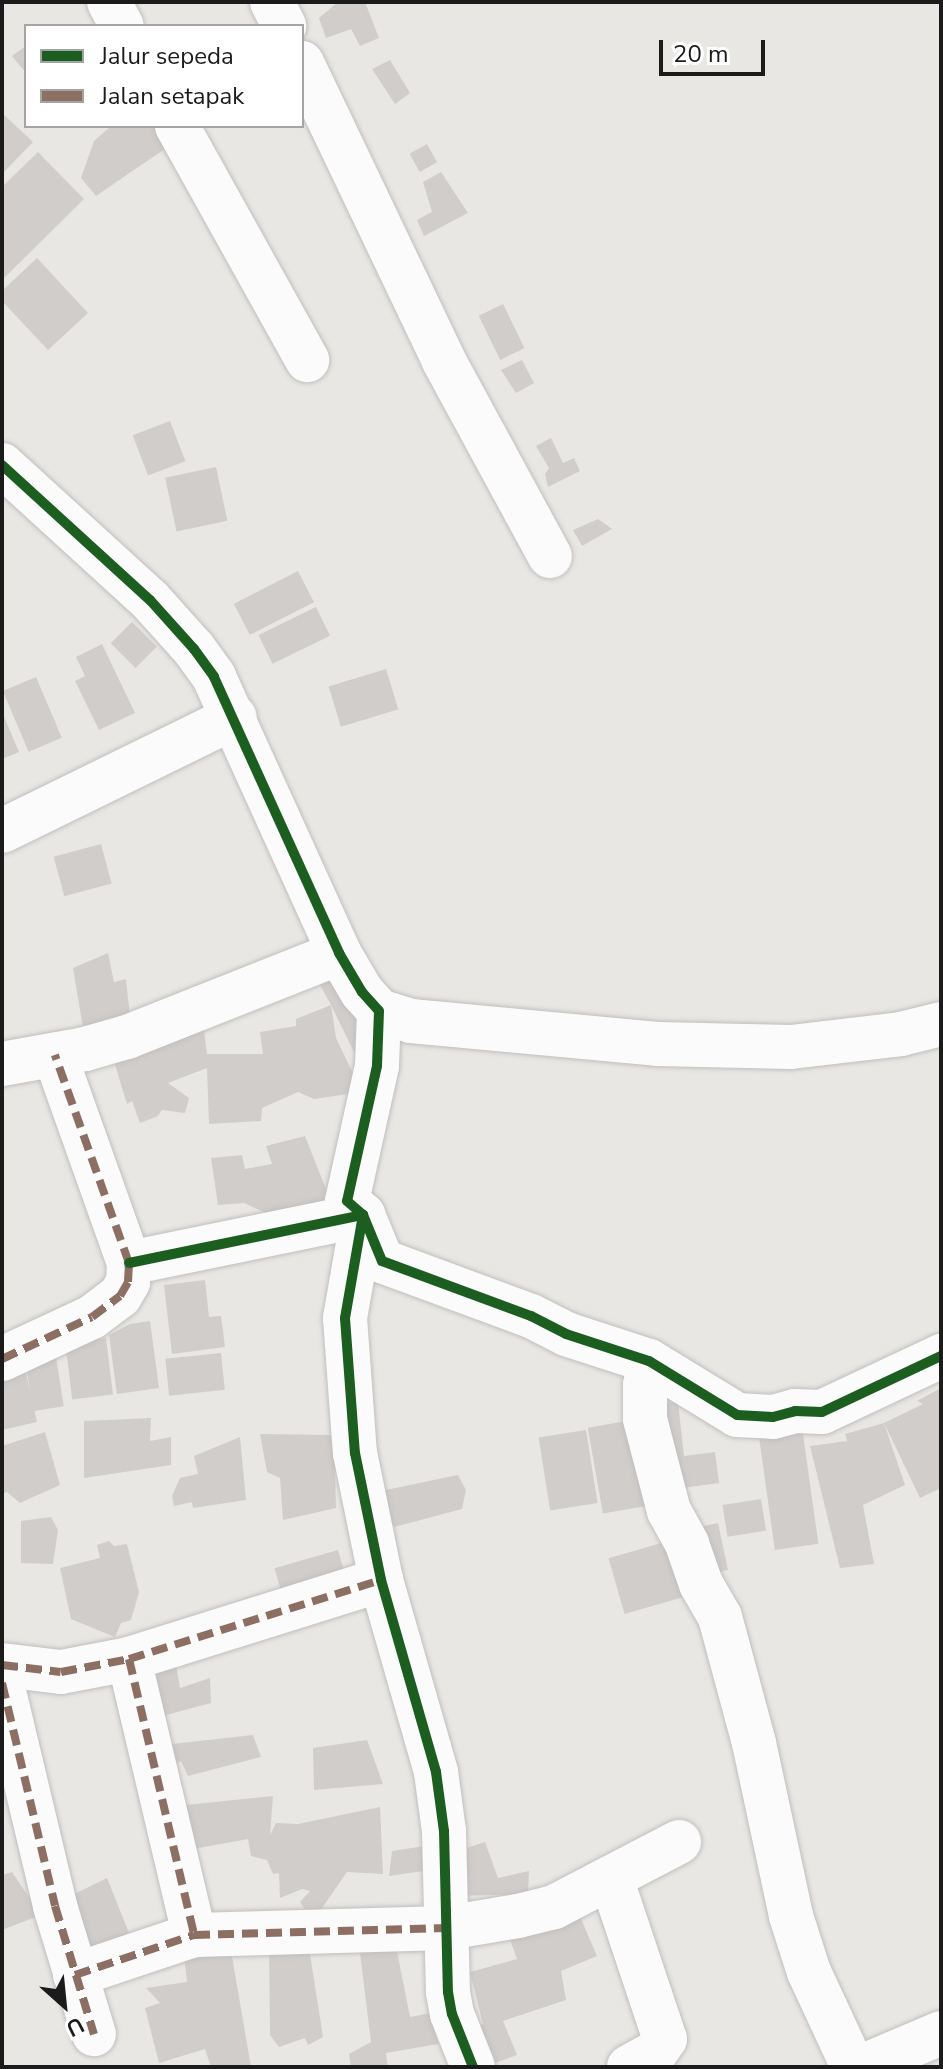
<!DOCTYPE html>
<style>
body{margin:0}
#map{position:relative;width:943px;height:2069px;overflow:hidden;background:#e9e7e4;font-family:"Nunito Sans",sans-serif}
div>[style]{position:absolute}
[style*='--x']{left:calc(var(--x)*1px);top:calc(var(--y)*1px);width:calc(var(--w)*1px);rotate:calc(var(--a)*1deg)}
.building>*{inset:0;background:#d0cdcb;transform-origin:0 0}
.roads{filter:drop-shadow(0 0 2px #c0bfbe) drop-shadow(0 0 2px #c0bfbe)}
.minor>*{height:44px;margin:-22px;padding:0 22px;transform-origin:22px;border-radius:22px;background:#fcfbfb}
.quiet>*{height:8px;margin-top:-4px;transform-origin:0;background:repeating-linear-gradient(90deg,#8d6e63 0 16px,transparent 0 24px)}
.cycleway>*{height:10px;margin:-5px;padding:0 5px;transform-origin:5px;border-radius:5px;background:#1b5e20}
span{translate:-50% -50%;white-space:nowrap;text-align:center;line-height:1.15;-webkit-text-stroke:8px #fff;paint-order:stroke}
.frame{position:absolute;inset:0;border:4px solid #1b1b1b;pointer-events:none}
.legend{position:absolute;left:24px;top:24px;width:280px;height:104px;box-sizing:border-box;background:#fff;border:2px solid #a4a4a4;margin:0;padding:10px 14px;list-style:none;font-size:24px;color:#1b1b1b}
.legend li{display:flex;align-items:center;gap:16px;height:40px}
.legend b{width:40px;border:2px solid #a4a4a4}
.north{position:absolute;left:24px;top:1965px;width:80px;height:80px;-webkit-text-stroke:6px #fff;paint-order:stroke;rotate:153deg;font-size:22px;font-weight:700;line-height:32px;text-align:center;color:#1b1b1b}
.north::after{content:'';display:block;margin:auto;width:28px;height:36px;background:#1b1b1b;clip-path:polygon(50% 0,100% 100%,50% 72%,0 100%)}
.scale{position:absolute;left:659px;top:40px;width:106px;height:36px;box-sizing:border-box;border:4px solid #1b1b1b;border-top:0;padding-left:10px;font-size:24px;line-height:28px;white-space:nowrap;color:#1b1b1b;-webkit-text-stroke:6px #fff;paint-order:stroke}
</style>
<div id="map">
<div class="building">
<i style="clip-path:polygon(338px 2px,365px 2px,379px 38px,360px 46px,351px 29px,326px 38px,319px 18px)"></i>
<i style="clip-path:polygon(26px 46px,26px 73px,12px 56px)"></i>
<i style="clip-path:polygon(390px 60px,410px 93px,395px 104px,372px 69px)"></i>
<i style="clip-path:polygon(2px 113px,33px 142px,2px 174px)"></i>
<i style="clip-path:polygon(111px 126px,159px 126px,172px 144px,96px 196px,81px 178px,94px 141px)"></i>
<i style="left:427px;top:144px;width:21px;height:20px;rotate:61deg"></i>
<i style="clip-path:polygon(38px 152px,84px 199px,2px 280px,2px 187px)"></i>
<i style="clip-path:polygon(441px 172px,468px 213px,424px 236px,417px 220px,432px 212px,423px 182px)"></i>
<i style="clip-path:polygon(37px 258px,88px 313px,48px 350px,2px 301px,2px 291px)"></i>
<i style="left:503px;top:304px;width:49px;height:27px;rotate:64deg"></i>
<i style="clip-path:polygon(522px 360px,534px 383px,516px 393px,501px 370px)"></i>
<i style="left:170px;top:421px;width:43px;height:40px;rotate:69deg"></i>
<i style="clip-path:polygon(551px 438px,563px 463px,574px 458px,580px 471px,548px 487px,545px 474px,549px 468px,536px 446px)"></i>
<i style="left:216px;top:467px;width:55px;height:52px;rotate:78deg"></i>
<i style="clip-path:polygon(598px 519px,612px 529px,582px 546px,573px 530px)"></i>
<i style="left:298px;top:571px;width:35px;height:72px;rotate:63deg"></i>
<i style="left:316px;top:607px;width:32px;height:64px;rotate:64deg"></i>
<i style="left:132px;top:622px;width:35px;height:30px;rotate:45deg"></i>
<i style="clip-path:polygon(102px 644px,135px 713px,99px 730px,75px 681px,85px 676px,76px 657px)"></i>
<i style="left:386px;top:669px;width:42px;height:60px;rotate:73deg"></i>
<i style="left:36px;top:677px;width:66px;height:36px;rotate:67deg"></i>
<i style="clip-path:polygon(2px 712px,19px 752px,2px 759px)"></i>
<i style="left:101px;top:844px;width:41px;height:49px;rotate:75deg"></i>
<i style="clip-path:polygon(108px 953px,114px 982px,126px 979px,131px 1026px,85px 1040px,73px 968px)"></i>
<i style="clip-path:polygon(342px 970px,373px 1013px,356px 1056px,331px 1005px,336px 1038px,362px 1092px,314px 1099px,298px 1092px,262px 1108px,261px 1121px,209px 1124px,207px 1068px,168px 1083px,189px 1098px,185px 1113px,162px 1110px,158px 1116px,140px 1123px,132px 1101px,127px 1104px,110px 1048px,202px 1014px,207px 1054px,263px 1054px,260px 1032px,296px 1026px,296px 1019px,331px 1005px,318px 981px)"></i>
<i style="clip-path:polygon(305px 1136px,331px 1202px,277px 1218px,244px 1203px,218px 1205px,211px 1158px,242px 1155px,245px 1169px,272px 1164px,266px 1146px)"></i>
<i style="clip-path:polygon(205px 1280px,209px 1317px,221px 1316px,225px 1347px,172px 1354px,164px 1285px)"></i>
<i style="clip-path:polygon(150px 1321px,159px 1388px,117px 1394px,109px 1335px,130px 1324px)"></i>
<i style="left:106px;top:1338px;width:57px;height:41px;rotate:83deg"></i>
<i style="left:55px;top:1351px;width:56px;height:31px;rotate:81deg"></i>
<i style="left:221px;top:1353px;width:37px;height:56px;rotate:84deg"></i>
<i style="clip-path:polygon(23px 1360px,37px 1422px,2px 1430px,2px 1365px)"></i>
<i style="clip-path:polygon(941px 1388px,941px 1488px,920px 1498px,884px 1423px,923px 1404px,917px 1401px)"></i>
<i style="clip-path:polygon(678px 1402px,684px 1456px,715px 1452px,719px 1483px,667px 1490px,656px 1404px)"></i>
<i style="clip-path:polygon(151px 1418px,150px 1441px,171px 1437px,171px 1465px,84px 1478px,84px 1421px)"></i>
<i style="left:638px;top:1419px;width:87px;height:51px;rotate:80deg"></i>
<i style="clip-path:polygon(884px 1423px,905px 1485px,863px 1505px,874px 1564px,840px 1568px,810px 1446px,847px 1441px,845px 1434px)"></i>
<i style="left:802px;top:1427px;width:118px;height:44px;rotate:82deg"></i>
<i style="left:586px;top:1430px;width:74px;height:48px;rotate:81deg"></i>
<i style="clip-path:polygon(45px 1432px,60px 1485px,20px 1503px,7px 1492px,2px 1494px,2px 1446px)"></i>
<i style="clip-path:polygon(260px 1434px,330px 1435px,350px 1450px,350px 1458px,335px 1471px,336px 1508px,283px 1520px,280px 1478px,267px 1472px)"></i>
<i style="clip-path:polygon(240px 1437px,246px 1500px,193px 1508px,192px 1502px,174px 1506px,172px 1496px,180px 1478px,198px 1474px,194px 1456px)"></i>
<i style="clip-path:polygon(458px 1475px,466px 1490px,462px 1509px,394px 1527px,376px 1492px)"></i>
<i style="left:761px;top:1499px;width:32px;height:39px;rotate:81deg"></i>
<i style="clip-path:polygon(51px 1517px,58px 1530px,53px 1564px,21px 1563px,21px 1521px)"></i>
<i style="left:718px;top:1523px;width:48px;height:29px;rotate:78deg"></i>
<i style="left:672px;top:1540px;width:58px;height:66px;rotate:74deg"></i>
<i style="clip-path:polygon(109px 1541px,114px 1546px,127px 1544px,139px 1592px,131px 1620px,121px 1623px,115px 1637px,71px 1619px,60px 1568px,100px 1558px,97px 1545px)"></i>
<i style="left:338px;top:1550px;width:37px;height:66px;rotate:74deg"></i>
<i style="clip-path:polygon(174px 1653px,180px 1688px,210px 1678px,211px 1703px,151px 1719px,137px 1667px)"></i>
<i style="clip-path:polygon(253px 1735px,261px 1757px,188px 1776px,181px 1761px,160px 1772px,154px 1746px)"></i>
<i style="clip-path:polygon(367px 1740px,383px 1784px,314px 1790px,313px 1748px)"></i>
<i style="clip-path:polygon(273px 1796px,270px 1835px,276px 1823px,298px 1824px,380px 1807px,383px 1874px,347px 1872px,313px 1921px,300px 1902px,310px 1891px,302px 1889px,280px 1898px,279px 1873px,273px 1874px,267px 1860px,251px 1856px,248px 1839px,188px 1850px,186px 1805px)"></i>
<i style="clip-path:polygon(485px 1842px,498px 1878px,529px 1871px,528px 1894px,456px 1896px,454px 1852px)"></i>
<i style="clip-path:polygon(431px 1845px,428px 1884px,423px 1871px,389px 1876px,392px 1851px)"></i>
<i style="clip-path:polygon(12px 1872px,41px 1915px,2px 1930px,2px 1875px)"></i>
<i style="clip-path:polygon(107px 1878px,135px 1948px,84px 1958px,60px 1901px)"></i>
<i style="clip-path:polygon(576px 1907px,597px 1956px,561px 1971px,566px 2000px,503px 2021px,517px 2055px,484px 2067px,464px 2032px,483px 2024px,470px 1972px,517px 1959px,509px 1937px)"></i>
<i style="clip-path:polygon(394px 1936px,410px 2017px,431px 2013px,438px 2044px,386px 2053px,388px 2067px,351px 2067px,349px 2054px,371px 2042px,359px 1945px)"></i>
<i style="clip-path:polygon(229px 1939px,251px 2067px,211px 2067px,205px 2049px,159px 2063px,145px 2008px,160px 2003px,146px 1988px,187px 1982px,183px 1947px)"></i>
<i style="clip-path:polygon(269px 1941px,309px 1948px,323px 2037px,308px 2045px,305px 2038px,279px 2047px,270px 2035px)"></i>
</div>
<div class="roads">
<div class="minor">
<i style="--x:109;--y:2;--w:27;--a:62"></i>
<i style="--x:272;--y:2;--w:27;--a:63"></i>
<i style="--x:302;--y:63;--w:330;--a:64.5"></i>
<i style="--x:444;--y:361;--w:222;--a:61.5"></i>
<i style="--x:177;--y:126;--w:268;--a:60.9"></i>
<i style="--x:2;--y:465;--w:200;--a:42.4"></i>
<i style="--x:150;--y:600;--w:66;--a:48.1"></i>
<i style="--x:194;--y:649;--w:34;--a:54"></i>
<i style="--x:214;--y:677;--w:303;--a:65.6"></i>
<i style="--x:339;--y:953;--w:45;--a:59.5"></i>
<i style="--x:362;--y:992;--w:25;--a:48"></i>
<i style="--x:379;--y:1011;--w:55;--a:92.1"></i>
<i style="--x:377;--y:1066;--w:138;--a:102.5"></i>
<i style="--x:347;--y:1201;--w:21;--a:41"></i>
<i style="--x:363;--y:1215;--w:50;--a:67.6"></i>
<i style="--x:382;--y:1261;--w:159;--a:20.3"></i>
<i style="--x:531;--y:1316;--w:39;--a:27"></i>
<i style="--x:566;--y:1334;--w:87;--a:18"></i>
<i style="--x:649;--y:1361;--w:103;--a:31.5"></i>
<i style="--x:737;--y:1415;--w:36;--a:3"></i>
<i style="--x:773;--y:1417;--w:23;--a:-15"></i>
<i style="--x:795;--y:1411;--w:27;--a:2"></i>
<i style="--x:822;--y:1412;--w:132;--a:-25.2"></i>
<i style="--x:2;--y:831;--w:259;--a:-26.1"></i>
<i style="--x:379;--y:1011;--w:34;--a:17"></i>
<i style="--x:411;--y:1021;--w:247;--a:5.3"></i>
<i style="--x:657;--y:1044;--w:134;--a:1.3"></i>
<i style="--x:791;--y:1047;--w:111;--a:-6.7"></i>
<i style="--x:901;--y:1034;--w:41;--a:-14"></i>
<i style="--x:2;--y:1064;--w:84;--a:-10.2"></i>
<i style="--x:85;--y:1049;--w:44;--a:-15.9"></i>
<i style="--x:127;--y:1037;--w:228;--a:-21.6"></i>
<i style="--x:129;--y:1263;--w:239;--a:-11.6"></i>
<i style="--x:363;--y:1215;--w:105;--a:99.9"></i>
<i style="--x:345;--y:1318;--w:135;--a:85.8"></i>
<i style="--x:355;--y:1453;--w:130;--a:78.4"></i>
<i style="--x:381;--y:1580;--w:200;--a:74"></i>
<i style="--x:436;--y:1772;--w:60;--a:82.3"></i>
<i style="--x:444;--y:1831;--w:161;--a:88.6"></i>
<i style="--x:448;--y:1992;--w:22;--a:80"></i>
<i style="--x:452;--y:2014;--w:57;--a:68.4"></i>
<i style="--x:2;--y:1359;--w:99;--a:-25"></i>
<i style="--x:92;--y:1317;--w:35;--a:-37"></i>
<i style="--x:120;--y:1296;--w:16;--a:-60"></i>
<i style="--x:128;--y:1282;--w:19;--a:-87"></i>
<i style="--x:129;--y:1263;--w:221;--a:-109.6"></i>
<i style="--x:649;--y:1361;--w:24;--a:99"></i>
<i style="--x:645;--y:1385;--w:34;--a:90"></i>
<i style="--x:645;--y:1419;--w:95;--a:75.4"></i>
<i style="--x:669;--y:1511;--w:38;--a:61"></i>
<i style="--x:687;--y:1544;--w:42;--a:70.7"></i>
<i style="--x:701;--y:1584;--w:38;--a:60"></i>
<i style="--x:720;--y:1617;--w:131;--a:74.9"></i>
<i style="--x:754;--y:1743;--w:177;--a:77.9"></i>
<i style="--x:791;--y:1916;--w:59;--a:72.2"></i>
<i style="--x:809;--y:1972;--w:105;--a:65.1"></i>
<i style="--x:129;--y:1659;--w:284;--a:76.7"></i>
<i style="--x:2;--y:1665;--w:59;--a:6.8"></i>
<i style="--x:61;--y:1672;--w:69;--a:-10.8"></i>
<i style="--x:129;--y:1659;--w:264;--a:-17.4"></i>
<i style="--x:2;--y:1683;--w:229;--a:76.6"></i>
<i style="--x:55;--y:1906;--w:134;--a:73.1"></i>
<i style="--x:611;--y:1878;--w:170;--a:71.5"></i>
<i style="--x:665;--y:2039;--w:16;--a:125"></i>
<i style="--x:656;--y:2052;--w:31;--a:151"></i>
<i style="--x:75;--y:1975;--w:126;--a:-18.6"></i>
<i style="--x:194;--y:1935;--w:253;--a:-1.6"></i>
<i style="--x:447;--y:1928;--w:72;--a:-9.6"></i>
<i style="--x:518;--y:1916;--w:37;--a:-14"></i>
<i style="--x:554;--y:1907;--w:141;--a:-27.5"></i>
<i style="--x:861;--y:2067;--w:87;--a:-23"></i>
</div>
</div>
<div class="quiet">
<i style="--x:2;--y:1359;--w:99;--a:-25"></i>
<i style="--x:92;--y:1317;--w:35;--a:-37"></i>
<i style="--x:120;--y:1296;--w:16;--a:-60"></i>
<i style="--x:128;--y:1282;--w:19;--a:-87"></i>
<i style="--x:129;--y:1263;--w:221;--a:-109.6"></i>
<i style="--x:129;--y:1659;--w:284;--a:76.7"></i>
<i style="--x:2;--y:1665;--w:59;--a:6.8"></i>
<i style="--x:61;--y:1672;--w:69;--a:-10.8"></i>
<i style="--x:129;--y:1659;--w:264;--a:-17.4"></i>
<i style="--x:2;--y:1683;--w:229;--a:76.6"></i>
<i style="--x:55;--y:1906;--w:134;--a:73.1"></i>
<i style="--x:75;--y:1975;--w:126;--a:-18.6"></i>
<i style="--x:194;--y:1935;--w:253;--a:-1.6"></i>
</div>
<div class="cycleway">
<i style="--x:2;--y:465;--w:200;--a:42.4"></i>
<i style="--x:150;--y:600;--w:66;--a:48.1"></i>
<i style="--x:194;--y:649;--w:34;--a:54"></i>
<i style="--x:214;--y:677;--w:303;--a:65.6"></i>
<i style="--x:339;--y:953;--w:45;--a:59.5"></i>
<i style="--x:362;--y:992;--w:25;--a:48"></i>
<i style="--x:379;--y:1011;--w:55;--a:92.1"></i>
<i style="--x:377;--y:1066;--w:138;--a:102.5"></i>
<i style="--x:347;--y:1201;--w:21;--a:41"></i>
<i style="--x:363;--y:1215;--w:50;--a:67.6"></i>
<i style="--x:382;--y:1261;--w:159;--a:20.3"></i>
<i style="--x:531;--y:1316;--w:39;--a:27"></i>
<i style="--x:566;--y:1334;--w:87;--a:18"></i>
<i style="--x:649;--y:1361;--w:103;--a:31.5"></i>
<i style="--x:737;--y:1415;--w:36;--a:3"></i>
<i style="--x:773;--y:1417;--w:23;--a:-15"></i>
<i style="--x:795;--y:1411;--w:27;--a:2"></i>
<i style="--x:822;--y:1412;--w:132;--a:-25.2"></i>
<i style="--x:129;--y:1263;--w:239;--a:-11.6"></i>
<i style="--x:363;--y:1215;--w:105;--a:99.9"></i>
<i style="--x:345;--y:1318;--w:135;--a:85.8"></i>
<i style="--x:355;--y:1453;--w:130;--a:78.4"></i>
<i style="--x:381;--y:1580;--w:200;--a:74"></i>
<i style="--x:436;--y:1772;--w:60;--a:82.3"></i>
<i style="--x:444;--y:1831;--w:161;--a:88.6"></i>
<i style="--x:448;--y:1992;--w:22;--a:80"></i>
<i style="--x:452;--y:2014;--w:57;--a:68.4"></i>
</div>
<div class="frame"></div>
<ul class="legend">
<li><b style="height:10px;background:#1b5e20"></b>Jalur sepeda</li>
<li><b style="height:10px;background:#8d6e63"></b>Jalan setapak</li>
</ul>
<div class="north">U</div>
<div class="scale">20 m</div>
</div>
